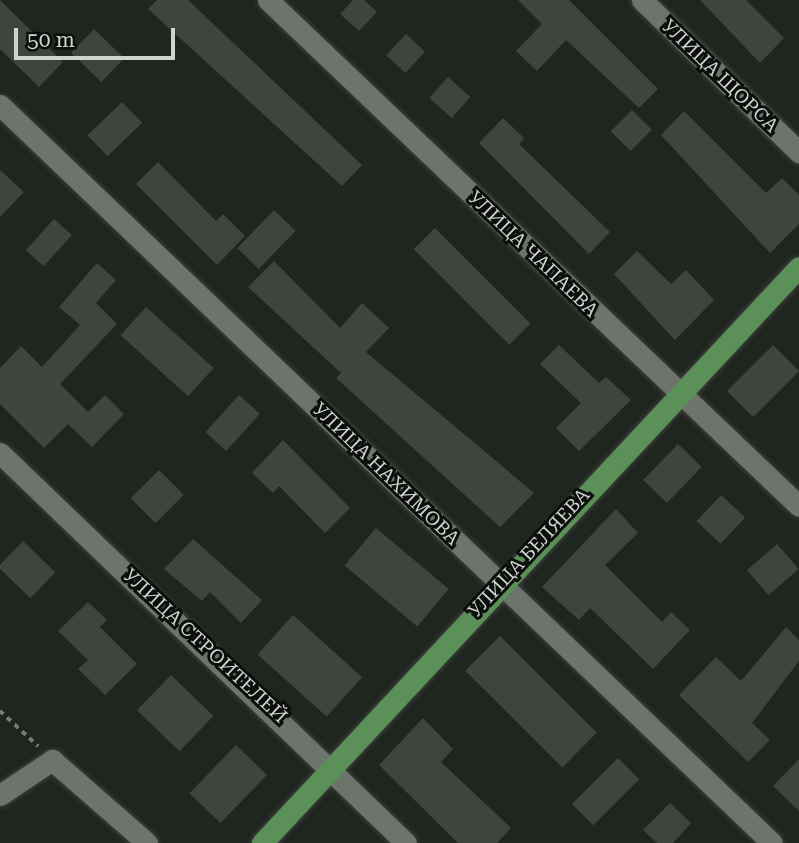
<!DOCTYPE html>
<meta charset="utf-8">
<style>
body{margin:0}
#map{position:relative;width:799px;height:843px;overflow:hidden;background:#1f251f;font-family:"Roboto Serif",serif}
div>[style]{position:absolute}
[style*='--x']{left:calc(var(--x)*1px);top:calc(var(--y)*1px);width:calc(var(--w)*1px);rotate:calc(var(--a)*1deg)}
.building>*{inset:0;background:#3e453e;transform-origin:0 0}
.path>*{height:3.5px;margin-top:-1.75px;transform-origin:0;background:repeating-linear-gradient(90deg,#777c77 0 5px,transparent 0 10px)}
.roads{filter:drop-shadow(0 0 2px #3d413c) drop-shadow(0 0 2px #3d413c)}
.minor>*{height:21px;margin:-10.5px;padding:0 10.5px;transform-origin:10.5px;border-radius:10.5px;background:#6d746c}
.major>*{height:21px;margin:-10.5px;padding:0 10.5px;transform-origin:10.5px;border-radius:10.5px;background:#5c9059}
span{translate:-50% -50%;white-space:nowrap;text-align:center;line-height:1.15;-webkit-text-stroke:6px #0b0e0b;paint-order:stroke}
.street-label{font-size:19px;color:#d0d4cf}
.scale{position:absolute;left:14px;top:28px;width:161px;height:32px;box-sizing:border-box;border:4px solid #d0d4cf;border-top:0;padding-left:9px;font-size:21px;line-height:24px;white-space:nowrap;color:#d0d4cf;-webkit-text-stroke:5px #0b0e0b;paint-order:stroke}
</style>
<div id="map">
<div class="building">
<i style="clip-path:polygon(0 0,63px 62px,39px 87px,0 49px)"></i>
<i style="clip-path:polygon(157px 0,188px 0,362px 165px,342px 186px,148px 9px)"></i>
<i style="clip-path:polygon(353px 0,364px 0,377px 12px,359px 31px,340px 14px)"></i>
<i style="clip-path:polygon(518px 0,569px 0,658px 89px,639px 108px,566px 40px,537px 71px,516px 51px,542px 24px)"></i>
<i style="clip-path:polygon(700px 0,746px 0,784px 38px,760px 63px)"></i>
<i style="left:94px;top:29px;width:42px;height:33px;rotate:44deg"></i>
<i style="left:406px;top:34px;width:26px;height:29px;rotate:43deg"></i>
<i style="left:448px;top:77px;width:30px;height:28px;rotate:42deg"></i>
<i style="left:122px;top:102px;width:29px;height:48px;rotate:46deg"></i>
<i style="left:632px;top:110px;width:28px;height:30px;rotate:45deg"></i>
<i style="clip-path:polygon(684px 111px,766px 193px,782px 178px,799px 195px,799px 224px,770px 253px,661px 135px)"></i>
<i style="clip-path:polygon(503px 118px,524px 138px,519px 144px,610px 232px,589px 254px,479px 143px)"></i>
<i style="clip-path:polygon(158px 162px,216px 221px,223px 214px,245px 236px,217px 265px,136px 184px)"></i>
<i style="clip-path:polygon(0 170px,24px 192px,0 217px)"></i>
<i style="left:274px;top:210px;width:30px;height:53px;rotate:44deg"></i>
<i style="left:54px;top:219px;width:24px;height:42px;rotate:42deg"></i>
<i style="left:435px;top:228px;width:135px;height:30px;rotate:45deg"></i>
<i style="clip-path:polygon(637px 251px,671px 284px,686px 270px,714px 300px,675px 340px,614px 274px)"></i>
<i style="clip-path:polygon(274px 261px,340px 328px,362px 303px,389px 328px,366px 352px,534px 493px,500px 527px,336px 378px,341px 373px,248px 287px)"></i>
<i style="clip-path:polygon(97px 263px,116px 280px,96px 303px,117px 324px,60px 384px,88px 412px,105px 395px,124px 414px,92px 447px,68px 424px,44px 448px,0 404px,0 368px,21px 346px,42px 367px,80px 325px,59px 307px)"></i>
<i style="left:146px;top:307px;width:91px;height:38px;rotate:42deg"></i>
<i style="clip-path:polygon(559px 345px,599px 383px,606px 377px,631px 400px,579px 451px,556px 428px,581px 403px,540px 364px)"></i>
<i style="left:773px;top:345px;width:37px;height:65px;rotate:45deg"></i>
<i style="left:239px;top:395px;width:28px;height:50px;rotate:42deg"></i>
<i style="clip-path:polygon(283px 440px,350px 508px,325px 533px,279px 486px,273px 493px,252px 473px)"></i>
<i style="left:678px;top:444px;width:33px;height:50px;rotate:44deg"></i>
<i style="left:159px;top:470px;width:35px;height:40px;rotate:45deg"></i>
<i style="left:721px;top:495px;width:33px;height:36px;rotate:43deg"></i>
<i style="clip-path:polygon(616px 509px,638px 533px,605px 565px,662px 622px,671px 612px,690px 630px,653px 669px,590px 608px,579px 620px,542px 587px)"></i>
<i style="left:376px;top:528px;width:95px;height:49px;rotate:40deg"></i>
<i style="clip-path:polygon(193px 539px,262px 600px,241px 623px,210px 592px,202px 601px,164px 569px)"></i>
<i style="left:23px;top:541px;width:45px;height:36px;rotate:44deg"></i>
<i style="left:777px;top:544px;width:33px;height:40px;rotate:49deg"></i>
<i style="clip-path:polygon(88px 602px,107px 620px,100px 627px,137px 664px,105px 695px,78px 669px,88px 660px,58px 631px)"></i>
<i style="left:293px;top:615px;width:93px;height:53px;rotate:42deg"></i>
<i style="clip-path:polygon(786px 627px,799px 640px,799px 661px,752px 723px,770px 740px,748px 762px,679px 695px,716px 657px,741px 681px)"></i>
<i style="left:500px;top:636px;width:137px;height:49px;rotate:45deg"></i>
<i style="left:171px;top:675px;width:59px;height:49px;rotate:44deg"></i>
<i style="clip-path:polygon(423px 718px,453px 749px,441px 762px,511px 828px,497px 843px,458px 843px,379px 765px)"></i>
<i style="left:236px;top:745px;width:43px;height:67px;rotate:44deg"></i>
<i style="left:618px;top:758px;width:30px;height:65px;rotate:45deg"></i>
<i style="clip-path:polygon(799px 759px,799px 811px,773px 786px)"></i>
<i style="clip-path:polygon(670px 803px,691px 823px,673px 843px,657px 843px,643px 830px)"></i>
</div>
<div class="path">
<i style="--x:0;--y:711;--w:52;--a:42.6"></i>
</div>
<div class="roads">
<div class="minor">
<i style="--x:268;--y:0;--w:733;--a:43.62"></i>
<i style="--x:642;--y:0;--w:219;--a:44.1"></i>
<i style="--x:0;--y:105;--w:1068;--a:43.71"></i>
<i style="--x:0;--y:453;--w:563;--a:43.85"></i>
<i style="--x:0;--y:795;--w:63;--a:-33.9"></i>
<i style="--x:52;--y:760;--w:126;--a:41.1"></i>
</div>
<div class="major">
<i style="--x:262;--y:843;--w:787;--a:-47.01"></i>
</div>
</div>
<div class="street-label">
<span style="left:720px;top:76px;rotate:44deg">УЛИЦА ЩОРСА</span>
<span style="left:533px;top:254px;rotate:44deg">УЛИЦА ЧАПАЕВА</span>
<span style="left:386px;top:474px;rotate:44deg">УЛИЦА НАХИМОВА</span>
<span style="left:529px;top:553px;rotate:-47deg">УЛИЦА БЕЛЯЕВА</span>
<span style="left:205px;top:646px;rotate:43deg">УЛИЦА СТРОИТЕЛЕЙ</span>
</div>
<div class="scale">50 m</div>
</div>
